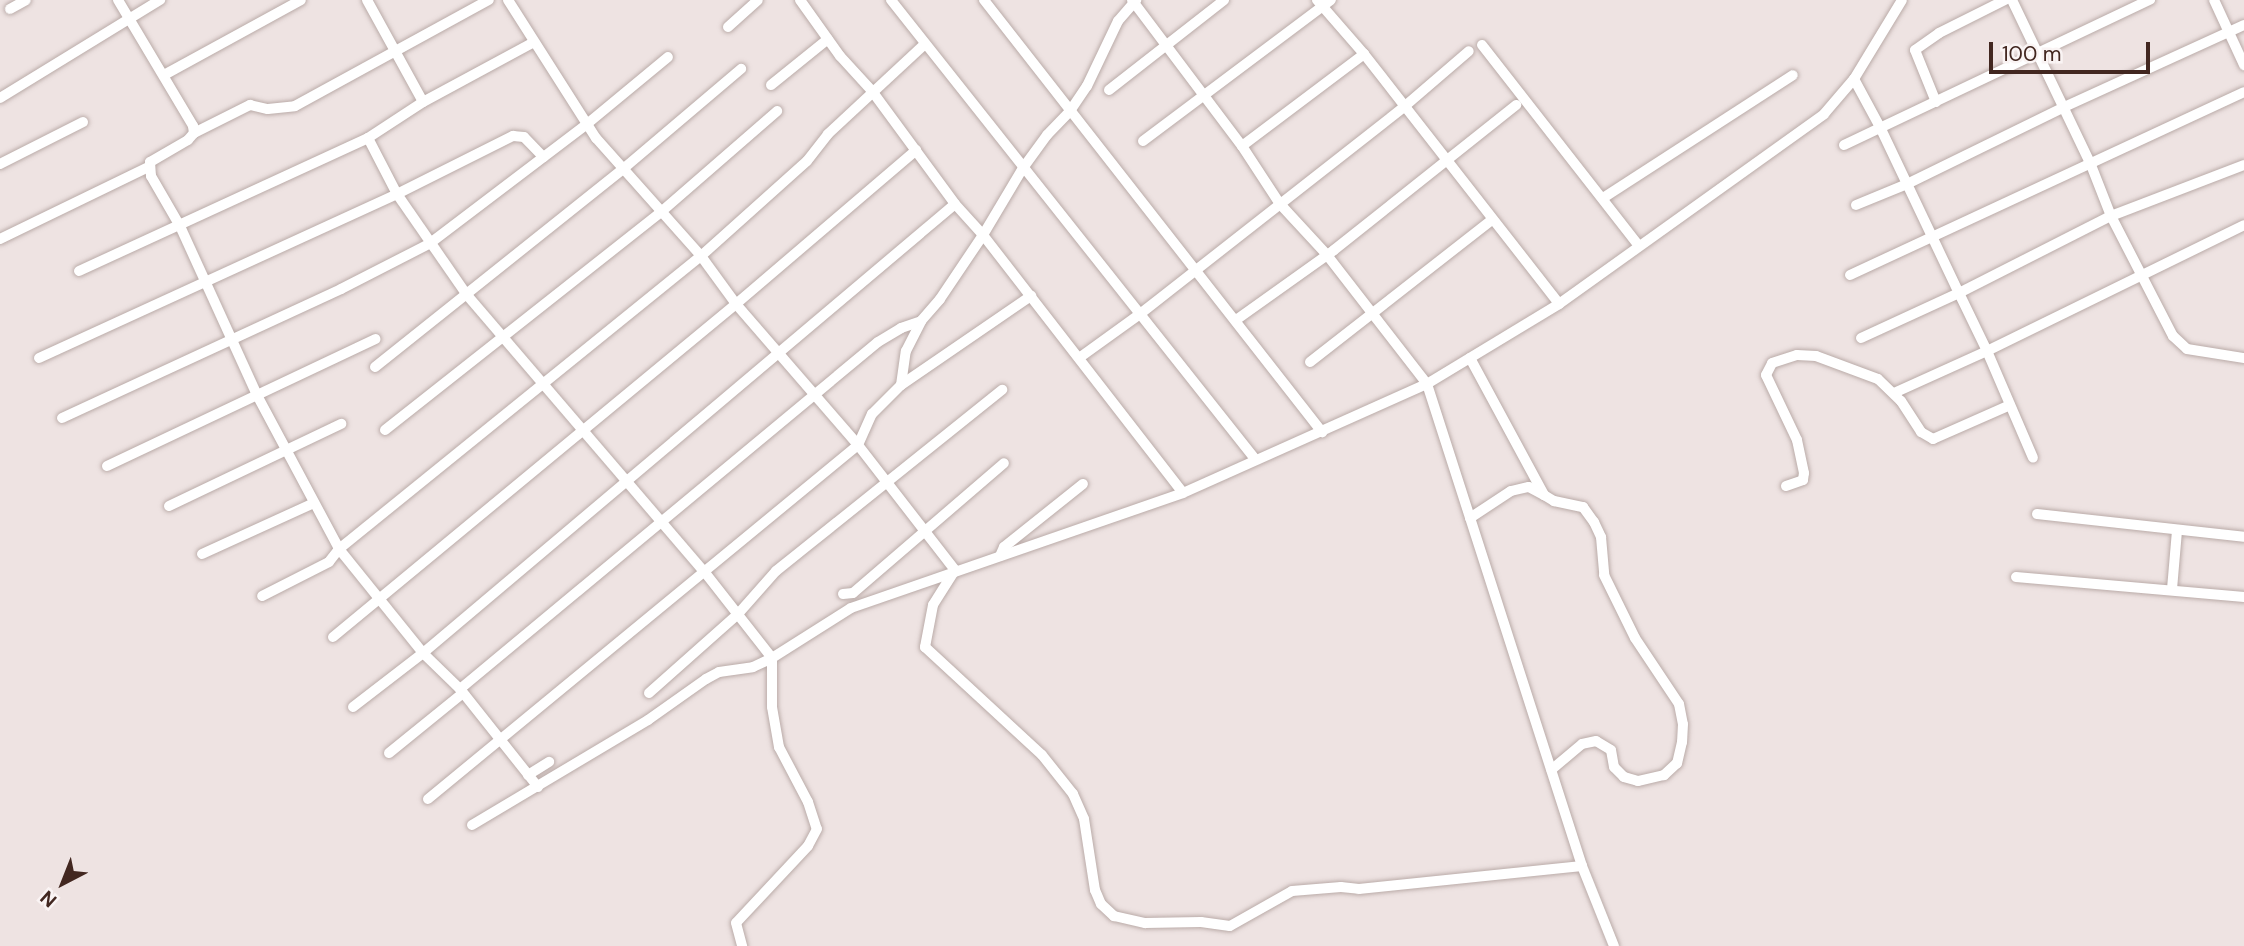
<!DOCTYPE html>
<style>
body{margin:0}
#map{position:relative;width:2244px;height:946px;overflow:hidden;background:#eee3e2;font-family:"DM Sans",sans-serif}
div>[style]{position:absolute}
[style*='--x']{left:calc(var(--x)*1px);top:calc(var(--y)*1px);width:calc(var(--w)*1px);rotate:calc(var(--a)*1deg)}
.roads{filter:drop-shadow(0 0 2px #baaba8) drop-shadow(0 0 2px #baaba8)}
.minor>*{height:10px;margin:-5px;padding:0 5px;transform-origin:5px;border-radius:5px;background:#fff}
span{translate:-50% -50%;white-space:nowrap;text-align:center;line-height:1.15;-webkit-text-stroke:6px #faf4f4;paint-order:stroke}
.north{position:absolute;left:28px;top:848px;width:70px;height:70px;-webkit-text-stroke:5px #faf4f4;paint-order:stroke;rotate:222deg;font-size:19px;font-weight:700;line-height:28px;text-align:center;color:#422720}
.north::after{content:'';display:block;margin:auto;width:24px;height:32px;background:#422720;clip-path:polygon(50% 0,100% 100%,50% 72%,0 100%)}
.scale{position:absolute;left:1989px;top:42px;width:161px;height:32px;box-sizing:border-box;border:4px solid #422720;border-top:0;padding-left:9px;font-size:21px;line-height:24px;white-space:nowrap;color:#422720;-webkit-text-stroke:5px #faf4f4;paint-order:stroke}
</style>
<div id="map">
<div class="roads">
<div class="minor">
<i style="--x:118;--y:0;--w:147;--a:59.2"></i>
<i style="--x:193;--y:126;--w:7;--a:82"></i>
<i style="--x:194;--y:133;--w:9;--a:131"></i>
<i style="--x:188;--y:140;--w:44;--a:149.9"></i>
<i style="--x:150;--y:162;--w:14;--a:86"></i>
<i style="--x:151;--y:176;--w:58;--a:59.9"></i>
<i style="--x:180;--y:226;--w:188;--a:65.5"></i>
<i style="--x:258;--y:397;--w:172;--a:61.9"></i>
<i style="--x:339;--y:549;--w:16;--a:128"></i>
<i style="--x:329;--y:562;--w:75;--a:153.1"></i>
<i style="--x:367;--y:0;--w:116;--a:61.2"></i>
<i style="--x:423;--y:102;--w:66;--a:146.8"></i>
<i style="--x:368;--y:138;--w:63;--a:62.6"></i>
<i style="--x:397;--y:194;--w:123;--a:55.3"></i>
<i style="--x:467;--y:295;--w:362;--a:49.4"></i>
<i style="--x:703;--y:570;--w:112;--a:51.9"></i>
<i style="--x:772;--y:658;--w:49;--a:90"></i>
<i style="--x:772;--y:707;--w:41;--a:80.1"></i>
<i style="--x:779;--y:747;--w:62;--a:62.2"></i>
<i style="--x:808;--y:802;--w:28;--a:72"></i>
<i style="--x:817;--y:829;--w:19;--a:118"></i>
<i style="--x:808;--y:846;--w:105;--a:133.1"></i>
<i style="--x:736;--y:923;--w:24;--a:75"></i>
<i style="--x:508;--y:0;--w:164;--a:57.5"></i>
<i style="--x:596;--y:138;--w:158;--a:48.3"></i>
<i style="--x:701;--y:256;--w:59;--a:53.9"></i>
<i style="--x:736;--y:304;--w:186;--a:49.1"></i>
<i style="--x:858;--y:445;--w:158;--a:52.2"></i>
<i style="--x:955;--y:570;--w:41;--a:122.2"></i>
<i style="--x:933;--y:605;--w:43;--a:100.8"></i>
<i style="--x:925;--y:647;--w:159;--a:42.7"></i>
<i style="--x:1042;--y:755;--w:50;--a:51.5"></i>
<i style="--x:1073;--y:794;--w:27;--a:66"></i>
<i style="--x:1084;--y:819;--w:72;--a:81.2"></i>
<i style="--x:1095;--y:890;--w:15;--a:67"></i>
<i style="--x:1101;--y:904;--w:18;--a:43"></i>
<i style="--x:1114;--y:916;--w:32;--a:13"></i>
<i style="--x:1145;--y:923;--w:56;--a:-1"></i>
<i style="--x:1201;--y:922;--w:29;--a:8"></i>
<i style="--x:1230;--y:926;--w:71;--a:-29.4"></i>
<i style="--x:1292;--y:891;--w:49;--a:-4.7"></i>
<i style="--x:1341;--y:887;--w:18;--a:6"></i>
<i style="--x:1359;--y:889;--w:224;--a:-5.9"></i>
<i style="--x:800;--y:0;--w:69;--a:54.5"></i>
<i style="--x:840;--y:56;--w:47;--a:47.6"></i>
<i style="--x:872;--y:91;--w:140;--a:53.7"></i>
<i style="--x:955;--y:204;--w:42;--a:47.9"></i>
<i style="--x:983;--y:235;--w:326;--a:52.2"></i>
<i style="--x:891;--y:0;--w:586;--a:51.58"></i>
<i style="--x:984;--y:0;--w:549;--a:51.96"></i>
<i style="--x:1132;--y:0;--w:183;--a:53"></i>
<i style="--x:1242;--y:146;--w:69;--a:56.8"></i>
<i style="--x:1280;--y:204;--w:69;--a:47.3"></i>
<i style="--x:1327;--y:255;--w:163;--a:52.2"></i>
<i style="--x:1427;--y:384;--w:506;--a:72.17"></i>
<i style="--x:1582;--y:866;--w:86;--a:68.2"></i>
<i style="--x:1317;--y:0;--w:72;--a:49"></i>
<i style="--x:2012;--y:0;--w:183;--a:64.4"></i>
<i style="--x:2091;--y:165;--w:55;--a:68.6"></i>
<i style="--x:2111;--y:216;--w:135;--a:62.7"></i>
<i style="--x:2173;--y:336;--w:19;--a:43"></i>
<i style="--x:2187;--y:349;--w:58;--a:9"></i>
<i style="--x:2214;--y:0;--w:72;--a:65.2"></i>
<i style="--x:10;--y:9;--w:18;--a:-29"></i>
<i style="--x:728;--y:27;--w:40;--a:-42"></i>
<i style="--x:1482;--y:45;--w:254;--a:52"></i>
<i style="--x:164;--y:75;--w:156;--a:-28.7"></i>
<i style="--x:1854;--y:79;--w:55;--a:61.6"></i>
<i style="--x:1880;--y:127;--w:184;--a:64.6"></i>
<i style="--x:1959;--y:293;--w:170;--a:-26.9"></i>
<i style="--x:2111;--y:216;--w:142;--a:-21"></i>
<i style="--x:771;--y:85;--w:73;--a:-38.9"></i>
<i style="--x:1109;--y:90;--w:146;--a:-38"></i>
<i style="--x:0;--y:98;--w:188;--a:-31.5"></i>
<i style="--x:423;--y:102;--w:126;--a:-28.4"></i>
<i style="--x:1936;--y:102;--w:56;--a:-112"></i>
<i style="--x:1915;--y:50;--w:29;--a:-35"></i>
<i style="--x:1939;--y:33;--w:74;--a:-26.6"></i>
<i style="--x:194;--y:133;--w:63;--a:-26.6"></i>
<i style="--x:250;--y:105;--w:18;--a:13"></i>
<i style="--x:268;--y:109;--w:27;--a:-6"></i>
<i style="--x:295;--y:106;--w:221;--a:-28.7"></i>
<i style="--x:1143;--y:141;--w:235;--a:-36.9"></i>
<i style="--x:1844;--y:145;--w:339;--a:-25.4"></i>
<i style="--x:1242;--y:146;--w:153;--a:-37"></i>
<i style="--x:1364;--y:54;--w:317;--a:52"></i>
<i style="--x:0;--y:164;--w:93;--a:-26.8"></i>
<i style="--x:1603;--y:198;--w:226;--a:-32.9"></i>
<i style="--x:1856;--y:205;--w:55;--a:-22.4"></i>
<i style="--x:1907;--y:184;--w:173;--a:-26.1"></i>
<i style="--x:2062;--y:108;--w:200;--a:-24.5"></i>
<i style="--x:0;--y:239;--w:165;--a:-25.9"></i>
<i style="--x:79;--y:271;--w:318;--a:-24.7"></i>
<i style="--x:1850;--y:275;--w:434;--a:-24.9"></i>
<i style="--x:1236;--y:320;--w:120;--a:-35.5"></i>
<i style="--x:1334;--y:250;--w:233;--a:-38.5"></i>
<i style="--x:1861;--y:338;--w:108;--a:-24.7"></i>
<i style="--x:1959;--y:293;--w:64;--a:64.2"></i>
<i style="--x:1987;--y:351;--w:286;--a:-26.1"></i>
<i style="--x:39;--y:358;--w:394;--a:-24.6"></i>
<i style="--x:397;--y:194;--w:130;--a:-26.6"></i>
<i style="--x:513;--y:136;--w:11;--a:5"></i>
<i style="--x:524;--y:137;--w:28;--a:46"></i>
<i style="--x:1079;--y:358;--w:75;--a:-35.8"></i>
<i style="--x:1140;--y:314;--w:337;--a:-38.1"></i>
<i style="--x:1405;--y:106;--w:84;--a:-40.7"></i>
<i style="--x:1470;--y:358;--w:156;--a:61.6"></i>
<i style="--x:1544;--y:495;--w:12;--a:31"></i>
<i style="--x:1554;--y:501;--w:30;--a:12"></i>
<i style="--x:1583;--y:507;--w:19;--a:54"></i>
<i style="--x:1594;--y:522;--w:17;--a:65"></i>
<i style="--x:1601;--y:537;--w:38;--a:85"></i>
<i style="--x:1604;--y:575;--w:70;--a:63.8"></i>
<i style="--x:1635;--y:638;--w:79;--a:56.3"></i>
<i style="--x:1679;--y:704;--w:20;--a:79"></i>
<i style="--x:1683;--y:724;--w:18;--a:93"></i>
<i style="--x:1682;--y:742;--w:22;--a:103"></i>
<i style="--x:1677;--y:763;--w:18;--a:137"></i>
<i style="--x:1664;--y:775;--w:27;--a:167"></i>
<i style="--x:1638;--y:781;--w:15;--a:-164"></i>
<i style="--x:1624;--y:777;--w:14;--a:-135"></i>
<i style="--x:1614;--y:767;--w:17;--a:-100"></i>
<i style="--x:1611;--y:750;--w:17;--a:-149"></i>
<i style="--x:1596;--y:741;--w:14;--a:168"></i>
<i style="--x:1582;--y:744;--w:40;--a:140"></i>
<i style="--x:1310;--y:362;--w:231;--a:-38"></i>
<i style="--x:375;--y:367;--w:317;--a:-38.6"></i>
<i style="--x:623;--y:169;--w:155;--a:-40.3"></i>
<i style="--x:901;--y:385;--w:158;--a:-34.4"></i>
<i style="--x:1894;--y:393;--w:102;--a:-24.3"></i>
<i style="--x:1987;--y:351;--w:116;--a:66.7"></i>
<i style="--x:62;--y:418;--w:307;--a:-24.8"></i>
<i style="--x:341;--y:289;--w:99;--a:-27.1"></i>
<i style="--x:429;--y:244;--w:198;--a:-37.2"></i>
<i style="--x:587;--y:124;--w:105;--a:-39.6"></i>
<i style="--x:385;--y:430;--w:352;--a:-38.3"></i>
<i style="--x:661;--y:212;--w:154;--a:-41"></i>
<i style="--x:107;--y:466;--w:297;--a:-25.3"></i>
<i style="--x:1786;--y:486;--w:18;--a:-19"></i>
<i style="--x:1803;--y:480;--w:7;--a:-82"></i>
<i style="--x:1804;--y:473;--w:34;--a:-102"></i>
<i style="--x:1797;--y:440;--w:72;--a:-115.5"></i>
<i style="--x:1766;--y:375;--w:13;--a:-63"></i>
<i style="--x:1772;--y:363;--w:26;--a:-18"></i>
<i style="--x:1797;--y:355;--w:19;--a:3"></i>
<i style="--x:1816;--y:356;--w:66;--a:20.4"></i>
<i style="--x:1878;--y:379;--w:32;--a:44"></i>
<i style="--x:1901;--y:401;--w:37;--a:57"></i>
<i style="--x:1921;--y:432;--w:14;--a:30"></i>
<i style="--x:1933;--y:439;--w:84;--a:-23.8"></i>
<i style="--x:169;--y:506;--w:191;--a:-25.5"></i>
<i style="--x:2037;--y:514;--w:208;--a:6.3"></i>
<i style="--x:1470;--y:518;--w:49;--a:-33.4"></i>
<i style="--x:1511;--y:491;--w:18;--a:-13"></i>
<i style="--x:1529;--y:487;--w:17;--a:28"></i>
<i style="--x:202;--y:554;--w:123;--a:-24.5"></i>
<i style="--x:1000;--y:556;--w:10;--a:-66"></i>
<i style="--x:1004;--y:547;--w:101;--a:-38.6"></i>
<i style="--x:2016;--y:577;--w:229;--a:5"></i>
<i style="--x:2172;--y:589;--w:58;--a:-85.1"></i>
<i style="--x:843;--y:594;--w:10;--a:-6"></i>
<i style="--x:853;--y:593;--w:199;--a:-40.7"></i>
<i style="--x:333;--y:637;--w:523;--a:-39.57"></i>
<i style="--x:736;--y:304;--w:237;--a:-40.5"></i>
<i style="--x:460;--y:689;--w:543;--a:-39.7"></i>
<i style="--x:878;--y:342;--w:27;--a:-31"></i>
<i style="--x:901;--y:328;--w:21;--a:-19"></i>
<i style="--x:649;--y:693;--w:119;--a:-41.6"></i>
<i style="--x:738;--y:614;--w:57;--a:-48.5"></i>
<i style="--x:776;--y:571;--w:290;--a:-38.7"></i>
<i style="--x:353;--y:707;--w:88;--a:-37.6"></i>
<i style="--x:423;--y:653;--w:696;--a:-40.16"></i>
<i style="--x:389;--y:753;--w:95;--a:-39"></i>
<i style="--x:528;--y:775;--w:25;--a:-32"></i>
<i style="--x:538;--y:787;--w:125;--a:-128.5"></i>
<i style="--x:460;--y:689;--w:52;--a:-135.8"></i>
<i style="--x:423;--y:653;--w:134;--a:-128.9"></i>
<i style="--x:339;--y:549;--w:466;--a:-39"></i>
<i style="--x:701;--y:256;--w:142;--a:-41.9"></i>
<i style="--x:807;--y:161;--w:34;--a:-52"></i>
<i style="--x:828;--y:134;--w:132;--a:-42.9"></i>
<i style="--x:428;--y:799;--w:557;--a:-39.46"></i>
<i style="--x:858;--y:445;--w:34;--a:-66"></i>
<i style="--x:872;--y:414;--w:41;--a:-45"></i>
<i style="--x:901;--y:385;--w:34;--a:-82"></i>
<i style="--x:906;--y:351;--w:34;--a:-63"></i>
<i style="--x:921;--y:321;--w:29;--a:-49"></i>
<i style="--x:940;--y:299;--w:77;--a:-56.1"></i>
<i style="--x:983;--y:235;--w:78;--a:-59.2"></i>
<i style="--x:1023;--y:168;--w:41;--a:-54"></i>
<i style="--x:1047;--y:135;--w:33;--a:-46"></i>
<i style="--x:1070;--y:111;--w:30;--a:-56"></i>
<i style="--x:1087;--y:86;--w:72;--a:-64.5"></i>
<i style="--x:1118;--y:21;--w:28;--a:-49"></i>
<i style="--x:472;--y:825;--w:205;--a:-30.8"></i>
<i style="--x:648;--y:720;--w:71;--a:-35.3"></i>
<i style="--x:706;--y:679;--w:15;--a:-28"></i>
<i style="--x:719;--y:672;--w:34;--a:-8"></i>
<i style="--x:753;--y:667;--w:21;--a:-25"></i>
<i style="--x:772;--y:658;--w:93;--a:-32.3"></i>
<i style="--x:851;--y:608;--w:351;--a:-19.1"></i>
<i style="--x:1183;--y:493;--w:267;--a:-24.1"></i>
<i style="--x:1427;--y:384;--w:154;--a:-31.2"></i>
<i style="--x:1559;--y:304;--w:326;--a:-35.6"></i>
<i style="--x:1824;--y:114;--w:46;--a:-49.4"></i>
<i style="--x:1854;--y:79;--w:92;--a:-58.7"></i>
</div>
</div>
<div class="north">N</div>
<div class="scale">100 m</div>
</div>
